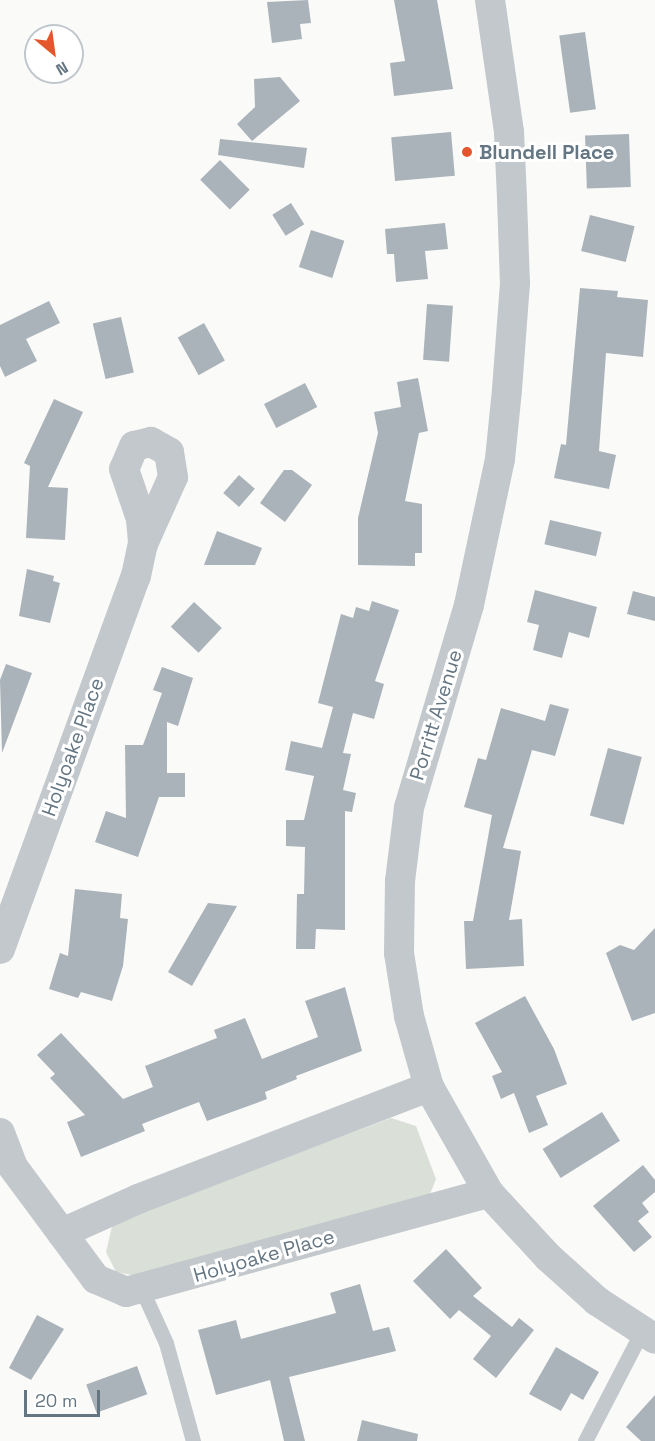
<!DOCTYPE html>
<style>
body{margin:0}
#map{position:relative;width:655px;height:1441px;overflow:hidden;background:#fafaf8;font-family:"Space Grotesk",sans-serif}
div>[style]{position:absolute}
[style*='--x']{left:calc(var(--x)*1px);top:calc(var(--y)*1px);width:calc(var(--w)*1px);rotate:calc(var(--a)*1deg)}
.green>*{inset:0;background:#dadfd7}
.building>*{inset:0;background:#aab3b9;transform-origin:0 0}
.service>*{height:15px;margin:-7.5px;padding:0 7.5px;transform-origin:7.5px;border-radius:7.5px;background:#c3c8cc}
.minor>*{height:30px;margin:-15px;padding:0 15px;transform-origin:15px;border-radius:15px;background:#c3c8cc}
.dots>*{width:16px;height:16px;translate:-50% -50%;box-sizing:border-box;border:3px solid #fff;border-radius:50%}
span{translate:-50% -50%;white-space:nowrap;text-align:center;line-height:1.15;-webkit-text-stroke:6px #fff;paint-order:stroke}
.poi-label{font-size:20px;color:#657683;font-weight:700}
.left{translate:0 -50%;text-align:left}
.street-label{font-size:20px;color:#657683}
.north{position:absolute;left:24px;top:24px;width:60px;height:60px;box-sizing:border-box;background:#fff;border:2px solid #c1c8cd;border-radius:50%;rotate:151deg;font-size:16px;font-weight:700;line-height:24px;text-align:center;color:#657683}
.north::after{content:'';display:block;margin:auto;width:21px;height:27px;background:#e4572e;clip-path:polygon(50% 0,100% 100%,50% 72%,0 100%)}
.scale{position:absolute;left:24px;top:1390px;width:76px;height:27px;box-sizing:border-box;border:3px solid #657683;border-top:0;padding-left:8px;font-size:18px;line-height:21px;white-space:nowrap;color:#657683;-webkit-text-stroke:4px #fff;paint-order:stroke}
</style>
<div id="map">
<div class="green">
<i style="clip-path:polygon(391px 1118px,416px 1126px,436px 1179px,430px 1194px,146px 1278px,116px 1272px,106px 1252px,113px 1222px)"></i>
</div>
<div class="building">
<i style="clip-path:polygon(308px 0,311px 23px,300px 24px,302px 39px,272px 43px,267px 2px)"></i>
<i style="clip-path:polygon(394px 0,437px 0,453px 89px,394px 96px,390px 63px,405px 61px)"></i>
<i style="left:585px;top:32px;width:78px;height:26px;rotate:82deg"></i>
<i style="clip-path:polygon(280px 77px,300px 101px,252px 141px,237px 124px,255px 107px,254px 79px)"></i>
<i style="left:451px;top:132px;width:44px;height:60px;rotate:85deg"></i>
<i style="left:629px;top:134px;width:53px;height:44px;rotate:88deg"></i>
<i style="clip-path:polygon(220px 139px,307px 148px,304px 168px,218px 155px)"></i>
<i style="left:220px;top:160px;width:42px;height:28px;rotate:45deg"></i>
<i style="left:291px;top:203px;width:25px;height:22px;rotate:58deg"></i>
<i style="left:590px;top:215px;width:46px;height:37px;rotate:14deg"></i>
<i style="clip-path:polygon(445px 223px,448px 249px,425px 251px,428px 279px,396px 282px,394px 254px,387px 254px,385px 229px)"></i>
<i style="left:311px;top:230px;width:35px;height:39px;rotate:18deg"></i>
<i style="clip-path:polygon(580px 288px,618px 291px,617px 297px,648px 300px,643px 357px,606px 353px,599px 451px,616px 455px,609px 489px,554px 478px,561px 444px,566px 445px)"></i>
<i style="clip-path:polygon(49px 301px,60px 323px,26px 339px,37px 361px,5px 377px,0 366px,0 325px)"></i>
<i style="left:427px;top:304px;width:26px;height:56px;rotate:4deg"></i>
<i style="left:121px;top:317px;width:57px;height:29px;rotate:77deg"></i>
<i style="left:204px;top:323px;width:43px;height:30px;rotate:61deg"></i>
<i style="clip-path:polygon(418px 378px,428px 431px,419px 433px,405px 501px,422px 504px,422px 553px,415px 553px,415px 566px,358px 565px,358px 518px,378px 433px,374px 412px,401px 407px,397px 382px)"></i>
<i style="left:305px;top:383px;width:27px;height:46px;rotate:63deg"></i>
<i style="clip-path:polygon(54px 399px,83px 412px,48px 487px,68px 488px,65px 540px,26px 538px,30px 466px,24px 463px)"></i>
<i style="clip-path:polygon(284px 470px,292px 470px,312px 485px,285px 522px,260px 503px)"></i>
<i style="left:239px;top:475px;width:21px;height:24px;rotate:41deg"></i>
<i style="left:550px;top:520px;width:53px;height:25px;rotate:13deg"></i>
<i style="clip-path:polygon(217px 531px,262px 548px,255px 565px,204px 565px)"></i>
<i style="clip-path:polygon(27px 569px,54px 576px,53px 581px,60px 583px,50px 623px,19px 616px)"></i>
<i style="clip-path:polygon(535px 590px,597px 607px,589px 638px,569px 632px,562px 658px,533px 650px,539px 625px,527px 622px)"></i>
<i style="clip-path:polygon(633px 591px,655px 597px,655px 621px,627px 614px)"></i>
<i style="clip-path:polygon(372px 601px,399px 610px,375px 681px,384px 684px,374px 719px,353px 713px,343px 753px,351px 754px,343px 790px,356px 793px,352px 812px,345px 811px,345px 930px,316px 929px,315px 949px,296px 949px,297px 894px,304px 894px,305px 847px,286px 846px,286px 820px,304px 820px,314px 776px,285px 770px,291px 741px,322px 748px,333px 707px,318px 703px,341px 614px,353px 618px,356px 607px,369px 611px)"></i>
<i style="left:194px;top:602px;width:38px;height:34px;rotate:43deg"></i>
<i style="clip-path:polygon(6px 664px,32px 673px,2px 753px,0 680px)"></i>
<i style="clip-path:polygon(162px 667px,193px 678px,178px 726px,167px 722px,167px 773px,185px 773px,185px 797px,159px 797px,138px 857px,95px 842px,106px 811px,126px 818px,125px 745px,143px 745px,162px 693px,153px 690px)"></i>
<i style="clip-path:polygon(550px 704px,569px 709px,555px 756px,532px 750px,503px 848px,521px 851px,509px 920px,522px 919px,524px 966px,466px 969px,464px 921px,473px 921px,492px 815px,464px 807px,478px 758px,486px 760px,501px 708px,545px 721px)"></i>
<i style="left:608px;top:748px;width:35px;height:70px;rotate:15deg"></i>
<i style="clip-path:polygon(75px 889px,122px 894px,120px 918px,128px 919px,123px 966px,112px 1001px,81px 992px,78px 998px,49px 989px,60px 953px,68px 956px)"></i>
<i style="clip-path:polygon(208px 903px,237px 906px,192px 986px,168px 972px)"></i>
<i style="clip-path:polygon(655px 928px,655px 1013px,632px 1021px,606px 953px,620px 945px,634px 950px)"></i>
<i style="clip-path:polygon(345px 987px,362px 1051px,296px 1076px,297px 1079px,265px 1092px,267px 1099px,251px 1105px,207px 1121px,199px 1102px,142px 1124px,145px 1131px,81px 1157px,67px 1122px,85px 1115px,50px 1078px,55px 1074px,37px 1055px,61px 1033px,123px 1099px,153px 1087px,145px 1066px,217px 1038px,214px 1030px,245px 1018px,262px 1059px,318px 1037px,305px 1001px)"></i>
<i style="clip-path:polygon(525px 996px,554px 1049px,567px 1084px,536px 1096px,548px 1125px,529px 1133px,514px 1093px,501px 1099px,492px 1076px,502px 1072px,475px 1023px)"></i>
<i style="left:602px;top:1112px;width:34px;height:70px;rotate:58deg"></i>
<i style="clip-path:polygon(643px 1165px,655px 1180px,655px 1192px,642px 1203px,649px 1212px,638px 1221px,652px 1237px,634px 1252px,593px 1206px)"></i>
<i style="clip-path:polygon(446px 1249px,482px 1288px,473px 1296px,512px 1327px,519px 1318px,534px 1330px,496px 1378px,473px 1359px,491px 1336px,459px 1310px,450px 1319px,413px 1281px)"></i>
<i style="clip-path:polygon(360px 1284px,373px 1331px,389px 1327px,396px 1351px,289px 1377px,305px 1441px,284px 1441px,270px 1380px,216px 1395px,198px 1330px,236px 1320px,241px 1339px,336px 1313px,330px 1293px)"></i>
<i style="clip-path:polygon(37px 1315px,64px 1329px,31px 1380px,9px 1368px)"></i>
<i style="clip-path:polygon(556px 1347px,599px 1372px,583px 1400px,571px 1393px,561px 1411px,529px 1394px)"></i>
<i style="left:137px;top:1366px;width:30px;height:54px;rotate:70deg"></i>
<i style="clip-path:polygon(655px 1395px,655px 1441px,641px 1441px,626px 1427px)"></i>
<i style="clip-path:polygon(362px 1420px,418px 1434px,417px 1441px,357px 1441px)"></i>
</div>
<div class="service">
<i style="--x:142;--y:1290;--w:58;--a:65.6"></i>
<i style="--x:166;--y:1343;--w:102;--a:74.6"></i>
<i style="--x:585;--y:1441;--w:124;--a:-62.6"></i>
</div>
<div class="minor">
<i style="--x:490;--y:0;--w:133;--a:81.8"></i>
<i style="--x:509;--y:132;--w:67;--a:87.4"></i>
<i style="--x:512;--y:199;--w:84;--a:88"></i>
<i style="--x:515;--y:283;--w:107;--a:94.3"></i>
<i style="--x:507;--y:390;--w:69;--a:95.8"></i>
<i style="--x:500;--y:459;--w:149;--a:102"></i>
<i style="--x:469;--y:605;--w:212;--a:106.5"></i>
<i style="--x:409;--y:808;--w:74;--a:97"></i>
<i style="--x:400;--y:881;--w:72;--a:90.8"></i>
<i style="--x:399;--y:953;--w:64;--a:81"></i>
<i style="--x:409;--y:1016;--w:74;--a:74.3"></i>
<i style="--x:429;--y:1087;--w:122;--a:60.5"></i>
<i style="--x:489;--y:1193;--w:87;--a:47.3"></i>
<i style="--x:548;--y:1257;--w:66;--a:41.9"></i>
<i style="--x:597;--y:1301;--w:69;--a:33.2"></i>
<i style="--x:0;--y:949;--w:397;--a:-70"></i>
<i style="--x:136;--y:576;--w:33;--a:-78"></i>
<i style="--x:143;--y:544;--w:73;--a:-65.9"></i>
<i style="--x:173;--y:477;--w:25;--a:-99"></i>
<i style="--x:169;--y:452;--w:21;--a:-151"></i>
<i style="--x:151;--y:442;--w:17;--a:167"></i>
<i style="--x:134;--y:446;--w:25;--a:113"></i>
<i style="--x:124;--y:469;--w:53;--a:71.2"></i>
<i style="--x:141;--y:519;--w:25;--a:85"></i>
<i style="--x:0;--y:1133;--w:36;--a:69"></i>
<i style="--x:13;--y:1167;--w:139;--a:53.5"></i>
<i style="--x:96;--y:1279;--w:33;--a:23"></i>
<i style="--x:126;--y:1292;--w:376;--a:-15.3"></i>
<i style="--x:62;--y:1233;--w:83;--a:-24.1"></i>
<i style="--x:138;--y:1199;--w:312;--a:-21.1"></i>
</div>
<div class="dots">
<i style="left:467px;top:152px;background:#e4572e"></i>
</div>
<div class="poi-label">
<span class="left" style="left:479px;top:152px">Blundell Place</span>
</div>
<div class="street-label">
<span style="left:436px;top:715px;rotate:-73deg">Porritt Avenue</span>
<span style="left:73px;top:747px;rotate:-70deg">Holyoake Place</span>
<span style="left:264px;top:1256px;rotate:-16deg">Holyoake Place</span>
</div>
<div class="north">N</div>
<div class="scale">20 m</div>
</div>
